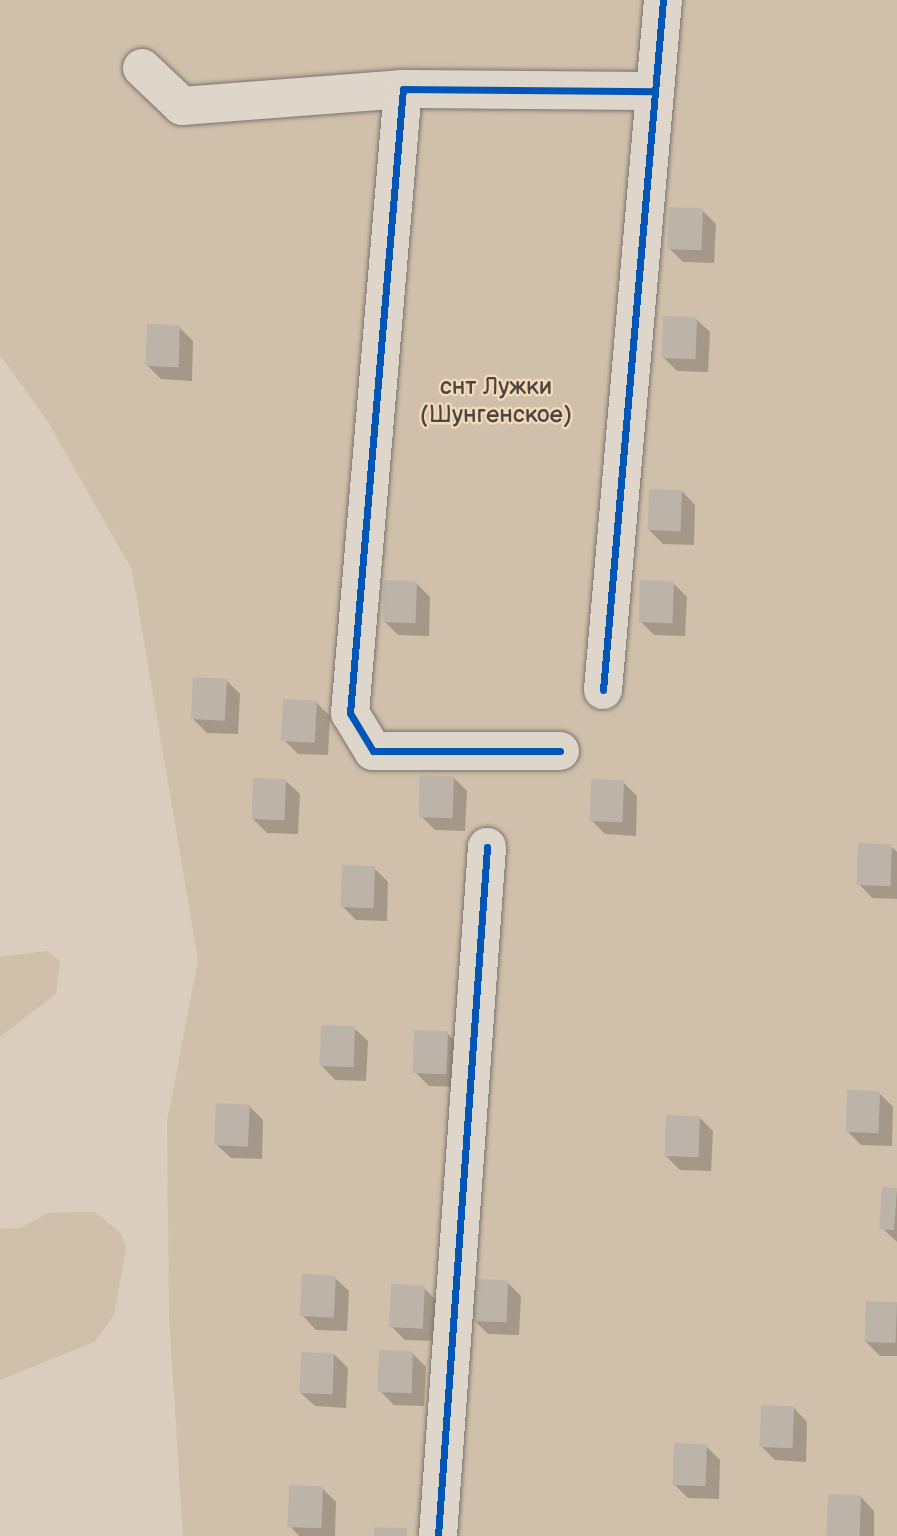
<!DOCTYPE html>
<meta charset="utf-8">
<style>
body{margin:0}
#map{position:relative;width:897px;height:1536px;overflow:hidden;background:#dacdbe;font-family:"Balsamiq Sans",sans-serif}
div>[style]{position:absolute}
[style*='--x']{left:calc(var(--x)*1px);top:calc(var(--y)*1px);width:calc(var(--w)*1px);rotate:calc(var(--a)*1deg)}
.green>*{inset:0;background:#d0bfab}
.shadow>*{inset:0;background:#0003}
.building>*{inset:0;background:#bdb4a9;transform-origin:0 0}
.roads{filter:drop-shadow(0 0 2px #7a746d) drop-shadow(0 0 2px #7a746d)}
.minor>*{height:38px;margin:-19px;padding:0 19px;transform-origin:19px;border-radius:19px;background:#dfd6cb}
.cycleway>*{height:7px;margin:-3.5px;padding:0 3.5px;transform-origin:3.5px;border-radius:3.5px;background:#0057b8}
span{translate:-50% -50%;white-space:nowrap;text-align:center;line-height:1.15;-webkit-text-stroke:5px #f3d8ba;paint-order:stroke}
.park-label{font-size:24px;color:#4a4641}
</style>
<div id="map">
<div class="green">
<i style="clip-path:polygon(0 0,897px 0,897px 1536px,183px 1536px,169px 1316px,167px 1122px,198px 960px,132px 570px,48px 422px,0 355px)"></i>
<i style="clip-path:polygon(47px 951px,60px 961px,56px 994px,0 1037px,0 957px)"></i>
<i style="clip-path:polygon(95px 1212px,121px 1233px,126px 1248px,114px 1315px,94px 1342px,0 1380px,0 1229px,20px 1228px,48px 1213px)"></i>
</div>
<div class="shadow">
<i style="clip-path:polygon(702px 210px,716px 224px,714px 263px,683px 262px,669px 248px)"></i>
<i style="clip-path:polygon(696px 319px,710px 332px,708px 372px,677px 371px,663px 357px)"></i>
<i style="clip-path:polygon(179px 327px,193px 341px,192px 381px,161px 379px,147px 365px)"></i>
<i style="clip-path:polygon(682px 491px,695px 505px,694px 545px,663px 544px,649px 530px)"></i>
<i style="clip-path:polygon(416px 583px,430px 597px,429px 636px,398px 635px,384px 621px)"></i>
<i style="clip-path:polygon(673px 583px,687px 597px,685px 636px,654px 635px,640px 621px)"></i>
<i style="clip-path:polygon(226px 680px,240px 694px,238px 734px,207px 733px,193px 719px)"></i>
<i style="clip-path:polygon(316px 702px,330px 716px,328px 755px,298px 754px,284px 740px)"></i>
<i style="clip-path:polygon(453px 777px,467px 791px,465px 831px,435px 830px,421px 816px)"></i>
<i style="clip-path:polygon(286px 781px,300px 794px,298px 834px,267px 833px,253px 819px)"></i>
<i style="clip-path:polygon(623px 782px,637px 796px,636px 836px,605px 834px,591px 820px)"></i>
<i style="clip-path:polygon(891px 846px,897px 852px,897px 899px,872px 898px,859px 884px)"></i>
<i style="clip-path:polygon(374px 868px,388px 882px,387px 921px,356px 920px,342px 906px)"></i>
<i style="clip-path:polygon(354px 1028px,368px 1041px,366px 1081px,335px 1080px,322px 1066px)"></i>
<i style="clip-path:polygon(447px 1033px,461px 1047px,459px 1087px,429px 1086px,415px 1072px)"></i>
<i style="clip-path:polygon(879px 1093px,893px 1107px,892px 1146px,861px 1145px,847px 1131px)"></i>
<i style="clip-path:polygon(249px 1106px,263px 1120px,262px 1159px,231px 1158px,217px 1145px)"></i>
<i style="clip-path:polygon(699px 1117px,713px 1131px,711px 1171px,680px 1170px,666px 1156px)"></i>
<i style="clip-path:polygon(897px 1190px,897px 1242px,882px 1228px)"></i>
<i style="clip-path:polygon(335px 1278px,349px 1291px,347px 1331px,316px 1330px,303px 1316px)"></i>
<i style="clip-path:polygon(507px 1282px,521px 1296px,519px 1335px,488px 1334px,474px 1320px)"></i>
<i style="clip-path:polygon(424px 1288px,438px 1302px,436px 1341px,405px 1340px,391px 1326px)"></i>
<i style="clip-path:polygon(897px 1303px,897px 1356px,880px 1356px,866px 1342px)"></i>
<i style="clip-path:polygon(412px 1353px,426px 1367px,424px 1406px,394px 1405px,380px 1391px)"></i>
<i style="clip-path:polygon(334px 1354px,348px 1368px,346px 1408px,315px 1406px,301px 1393px)"></i>
<i style="clip-path:polygon(794px 1408px,807px 1422px,806px 1462px,775px 1460px,761px 1446px)"></i>
<i style="clip-path:polygon(706px 1446px,720px 1460px,719px 1499px,688px 1498px,674px 1484px)"></i>
<i style="clip-path:polygon(322px 1488px,336px 1502px,335px 1536px,299px 1536px,290px 1526px)"></i>
<i style="clip-path:polygon(861px 1497px,874px 1511px,874px 1536px,829px 1536px)"></i>
</div>
<div class="building">
<i style="left:669px;top:207px;width:34px;height:42px;rotate:2deg"></i>
<i style="left:663px;top:316px;width:34px;height:42px;rotate:2deg"></i>
<i style="left:147px;top:324px;width:33px;height:42px;rotate:2deg"></i>
<i style="left:649px;top:489px;width:33px;height:41px;rotate:2deg"></i>
<i style="left:384px;top:580px;width:33px;height:42px;rotate:2deg"></i>
<i style="left:640px;top:580px;width:34px;height:42px;rotate:2deg"></i>
<i style="left:193px;top:677px;width:34px;height:42px;rotate:3deg"></i>
<i style="left:283px;top:699px;width:34px;height:42px;rotate:3deg"></i>
<i style="left:420px;top:775px;width:34px;height:42px;rotate:2deg"></i>
<i style="left:253px;top:778px;width:33px;height:41px;rotate:2deg"></i>
<i style="left:591px;top:779px;width:33px;height:42px;rotate:2deg"></i>
<i style="left:858px;top:843px;width:34px;height:42px;rotate:2deg"></i>
<i style="left:342px;top:865px;width:33px;height:42px;rotate:2deg"></i>
<i style="left:321px;top:1025px;width:34px;height:41px;rotate:2deg"></i>
<i style="left:414px;top:1030px;width:34px;height:43px;rotate:2deg"></i>
<i style="left:847px;top:1090px;width:33px;height:42px;rotate:2deg"></i>
<i style="left:216px;top:1103px;width:34px;height:42px;rotate:3deg"></i>
<i style="left:666px;top:1115px;width:34px;height:41px;rotate:2deg"></i>
<i style="left:882px;top:1187px;width:15px;height:42px;rotate:4deg"></i>
<i style="left:302px;top:1274px;width:34px;height:42px;rotate:3deg"></i>
<i style="left:474px;top:1279px;width:34px;height:42px;rotate:2deg"></i>
<i style="left:391px;top:1284px;width:34px;height:43px;rotate:3deg"></i>
<i style="left:866px;top:1301px;width:31px;height:41px;rotate:2deg"></i>
<i style="left:379px;top:1350px;width:34px;height:42px;rotate:2deg"></i>
<i style="left:301px;top:1352px;width:33px;height:41px;rotate:2deg"></i>
<i style="left:761px;top:1405px;width:33px;height:42px;rotate:2deg"></i>
<i style="left:674px;top:1443px;width:33px;height:42px;rotate:2deg"></i>
<i style="left:289px;top:1485px;width:34px;height:42px;rotate:2deg"></i>
<i style="left:828px;top:1494px;width:33px;height:42px;rotate:2deg"></i>
<i style="left:374px;top:1527px;width:33px;height:9px;rotate:2deg"></i>
</div>
<div class="roads">
<div class="minor">
<i style="--x:142;--y:68;--w:55;--a:43.5"></i>
<i style="--x:182;--y:106;--w:222;--a:-4.4"></i>
<i style="--x:603;--y:690;--w:693;--a:-85.03"></i>
<i style="--x:560;--y:751;--w:187;--a:180"></i>
<i style="--x:373;--y:751;--w:44;--a:-121.2"></i>
<i style="--x:350;--y:713;--w:626;--a:-85.15"></i>
<i style="--x:403;--y:89;--w:251;--a:0.5"></i>
<i style="--x:438;--y:1536;--w:691;--a:-85.93"></i>
</div>
</div>
<div class="cycleway">
<i style="--x:603;--y:690;--w:693;--a:-85.03"></i>
<i style="--x:560;--y:751;--w:187;--a:180"></i>
<i style="--x:373;--y:751;--w:44;--a:-121.2"></i>
<i style="--x:350;--y:713;--w:626;--a:-85.15"></i>
<i style="--x:403;--y:89;--w:251;--a:0.5"></i>
<i style="--x:438;--y:1536;--w:691;--a:-85.93"></i>
</div>
<div class="park-label">
<span style="left:496px;top:401px">снт Лужки<br>(Шунгенское)</span>
</div>
</div>
